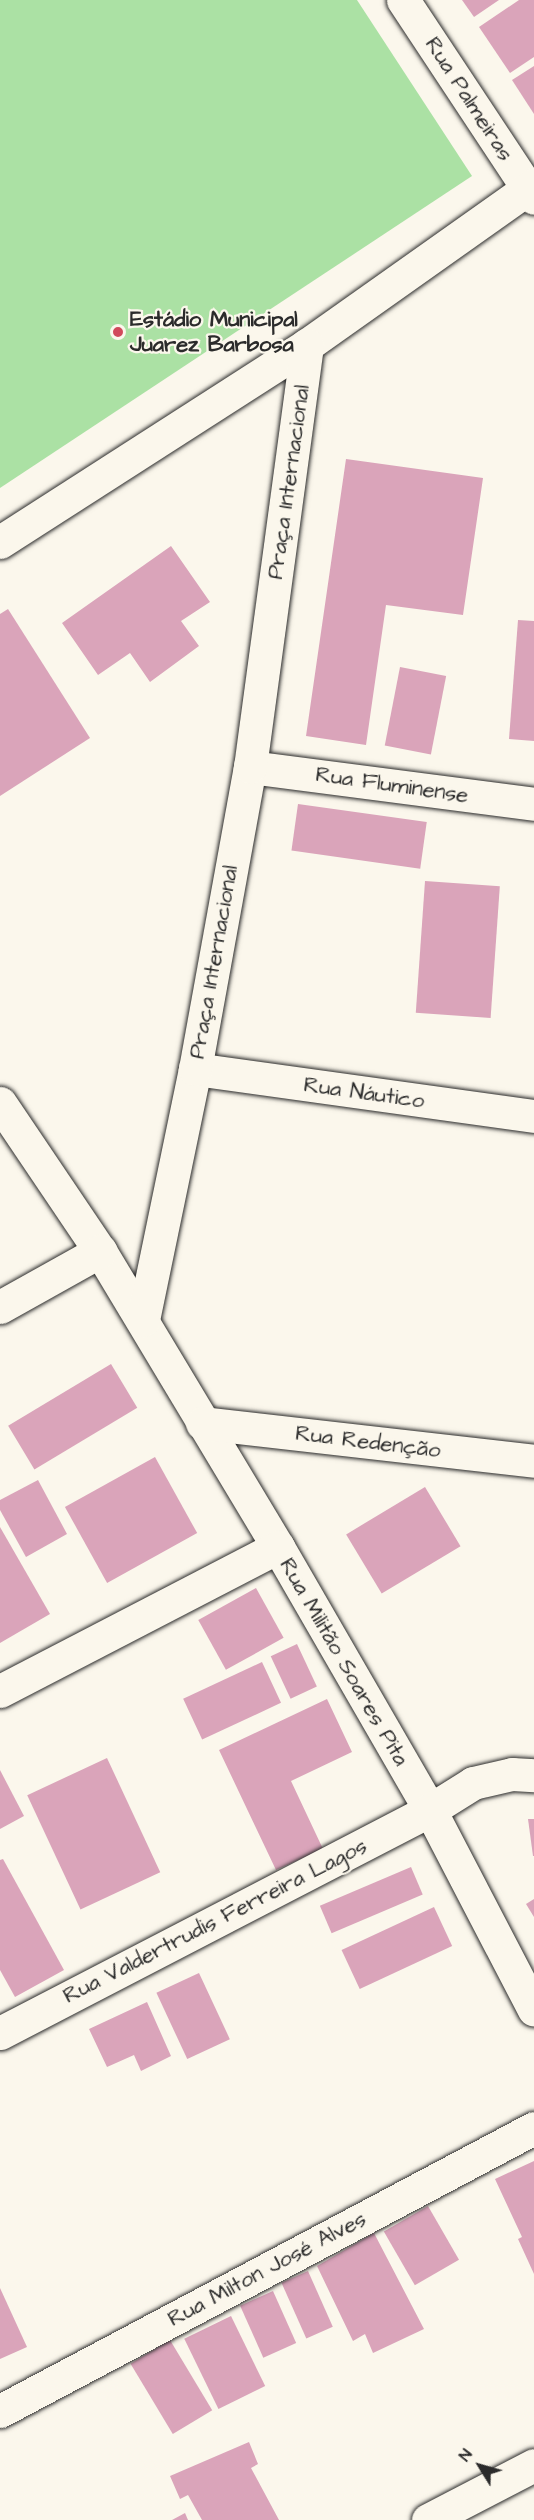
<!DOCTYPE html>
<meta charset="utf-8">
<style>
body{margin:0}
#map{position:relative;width:534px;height:2520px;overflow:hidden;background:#fbf7ec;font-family:"Architects Daughter",sans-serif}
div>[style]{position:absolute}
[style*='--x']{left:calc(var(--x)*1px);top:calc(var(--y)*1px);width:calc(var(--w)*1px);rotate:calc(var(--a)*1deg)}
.green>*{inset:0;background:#abe1a4}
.building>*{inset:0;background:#daa4ba;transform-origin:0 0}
.roads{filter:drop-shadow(0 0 2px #2b2b2b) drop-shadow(0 0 2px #2b2b2b)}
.minor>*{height:33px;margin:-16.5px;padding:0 16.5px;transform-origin:16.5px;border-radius:16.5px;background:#fbf7ec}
.dots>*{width:16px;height:16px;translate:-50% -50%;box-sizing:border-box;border:3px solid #fbf7ec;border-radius:50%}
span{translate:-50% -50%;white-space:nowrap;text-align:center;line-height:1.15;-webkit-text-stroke:4.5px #fbf7ec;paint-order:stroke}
.street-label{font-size:22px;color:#2b2b2b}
.poi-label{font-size:22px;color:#2b2b2b;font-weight:700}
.left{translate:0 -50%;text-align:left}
.north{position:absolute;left:450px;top:2436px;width:60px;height:60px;-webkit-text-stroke:4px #fbf7ec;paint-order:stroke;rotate:307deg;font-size:16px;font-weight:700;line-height:24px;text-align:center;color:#2b2b2b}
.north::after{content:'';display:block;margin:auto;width:21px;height:27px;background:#2b2b2b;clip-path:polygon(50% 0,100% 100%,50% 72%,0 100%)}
</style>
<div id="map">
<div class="green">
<i style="clip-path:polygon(0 0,357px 0,472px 176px,0 488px)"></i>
</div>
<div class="building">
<i style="clip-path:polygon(462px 0,499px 0,474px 17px)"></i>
<i style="clip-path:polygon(519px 0,534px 0,534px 57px,510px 73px,479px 27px)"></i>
<i style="clip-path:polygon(534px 66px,534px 114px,512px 80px)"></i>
<i style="clip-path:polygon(346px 459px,483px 478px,463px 615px,386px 605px,366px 745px,306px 736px)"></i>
<i style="clip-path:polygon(171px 546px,210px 602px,181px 621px,199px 646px,150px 682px,130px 653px,98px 675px,62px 623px)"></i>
<i style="clip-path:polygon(8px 609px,90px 738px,0 796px,0 614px)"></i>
<i style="clip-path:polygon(518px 620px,534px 621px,534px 741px,509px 739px)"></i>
<i style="left:400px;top:667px;width:47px;height:80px;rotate:11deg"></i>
<i style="left:298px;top:804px;width:130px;height:47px;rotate:8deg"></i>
<i style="left:425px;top:881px;width:75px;height:132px;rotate:4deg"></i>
<i style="left:111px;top:1364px;width:51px;height:120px;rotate:59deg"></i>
<i style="left:155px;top:1457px;width:87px;height:103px;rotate:61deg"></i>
<i style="clip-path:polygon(38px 1480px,67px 1534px,26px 1557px,0 1510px,0 1500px)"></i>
<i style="left:425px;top:1487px;width:69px;height:92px;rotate:59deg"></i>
<i style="clip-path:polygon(0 1527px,50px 1614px,0 1643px)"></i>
<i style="left:256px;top:1588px;width:57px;height:66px;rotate:61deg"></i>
<i style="left:297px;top:1644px;width:47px;height:29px;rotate:65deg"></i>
<i style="left:262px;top:1662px;width:45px;height:87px;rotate:65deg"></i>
<i style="clip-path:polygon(327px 1699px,352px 1752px,291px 1781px,323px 1849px,276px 1870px,219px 1750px)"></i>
<i style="left:107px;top:1758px;width:126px;height:88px;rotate:65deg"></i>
<i style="clip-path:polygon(0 1770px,24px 1816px,0 1829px)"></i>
<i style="clip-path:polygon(528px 1819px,534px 1819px,534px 1856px,533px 1856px)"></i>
<i style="clip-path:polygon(3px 1859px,64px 1970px,15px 1997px,0 1970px,0 1860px)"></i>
<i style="left:411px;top:1867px;width:30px;height:99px;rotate:67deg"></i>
<i style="clip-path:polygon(534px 1899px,534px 1917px,526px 1904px)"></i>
<i style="left:434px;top:1907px;width:43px;height:102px;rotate:65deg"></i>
<i style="left:199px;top:1973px;width:73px;height:47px;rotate:65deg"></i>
<i style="clip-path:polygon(147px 2002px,171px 2056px,141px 2071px,134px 2055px,107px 2067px,89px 2029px)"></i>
<i style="clip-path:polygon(534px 2161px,534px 2274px,518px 2239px,522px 2237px,495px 2179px)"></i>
<i style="left:428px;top:2206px;width:62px;height:51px;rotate:60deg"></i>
<i style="clip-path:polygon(374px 2233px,424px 2329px,373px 2353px,365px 2334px,353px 2341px,317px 2266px)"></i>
<i style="left:308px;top:2271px;width:61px;height:29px;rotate:66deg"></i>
<i style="clip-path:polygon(0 2288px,27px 2347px,0 2359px)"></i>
<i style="left:273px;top:2291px;width:57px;height:36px;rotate:66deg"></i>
<i style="left:231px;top:2316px;width:78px;height:52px;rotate:64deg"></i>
<i style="left:170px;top:2340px;width:82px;height:46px;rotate:59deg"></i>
<i style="clip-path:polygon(249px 2442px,258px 2464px,251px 2468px,279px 2520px,202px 2520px,188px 2495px,180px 2499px,170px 2476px)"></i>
<i style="clip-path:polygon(185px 2513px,188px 2520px,172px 2520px)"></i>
</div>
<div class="roads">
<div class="minor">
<i style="--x:403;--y:0;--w:237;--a:56.5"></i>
<i style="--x:0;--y:542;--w:365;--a:-32.7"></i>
<i style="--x:307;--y:345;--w:278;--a:-35.3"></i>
<i style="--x:250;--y:767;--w:286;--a:7.4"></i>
<i style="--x:195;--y:1069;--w:342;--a:7.9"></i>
<i style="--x:0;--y:1103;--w:179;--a:56"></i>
<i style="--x:100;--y:1251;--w:345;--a:59"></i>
<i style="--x:278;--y:1547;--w:304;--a:60"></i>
<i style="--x:430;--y:1810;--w:225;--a:62.5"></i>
<i style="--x:0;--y:1307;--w:115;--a:-29.2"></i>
<i style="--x:143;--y:1320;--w:256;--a:-78.3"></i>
<i style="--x:195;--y:1069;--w:307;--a:-79.7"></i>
<i style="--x:250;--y:767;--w:426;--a:-82.3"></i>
<i style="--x:202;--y:1423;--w:334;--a:6.5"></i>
<i style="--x:0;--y:1691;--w:313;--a:-27.4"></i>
<i style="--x:0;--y:2033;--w:484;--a:-27.4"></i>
<i style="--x:430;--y:1810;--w:51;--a:-32.1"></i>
<i style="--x:473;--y:1783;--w:40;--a:-13"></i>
<i style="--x:512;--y:1774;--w:22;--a:3"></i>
<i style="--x:0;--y:2411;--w:604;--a:-27.92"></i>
<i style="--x:428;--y:2520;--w:119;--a:-27.4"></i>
</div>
</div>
<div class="dots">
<i style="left:118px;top:332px;background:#d1495b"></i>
</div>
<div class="street-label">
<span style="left:469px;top:99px;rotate:57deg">Rua Palmeiras</span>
<span style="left:289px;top:482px;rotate:-82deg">Praça Internacional</span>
<span style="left:392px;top:785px;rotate:8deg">Rua Fluminense</span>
<span style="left:214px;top:962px;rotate:-80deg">Praça Internacional</span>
<span style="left:364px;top:1093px;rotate:8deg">Rua Náutico</span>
<span style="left:368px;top:1442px;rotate:7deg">Rua Redenção</span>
<span style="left:344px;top:1662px;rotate:60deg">Rua Militão Soares Pita</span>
<span style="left:215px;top:1921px;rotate:-27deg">Rua Valdertrudis Ferreira Lagos</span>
<span style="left:267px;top:2269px;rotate:-28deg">Rua Milton José Alves</span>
</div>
<div class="poi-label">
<span class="left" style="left:130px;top:332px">Estádio Municipal<br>Juarez Barbosa</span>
</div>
<div class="north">N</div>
</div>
